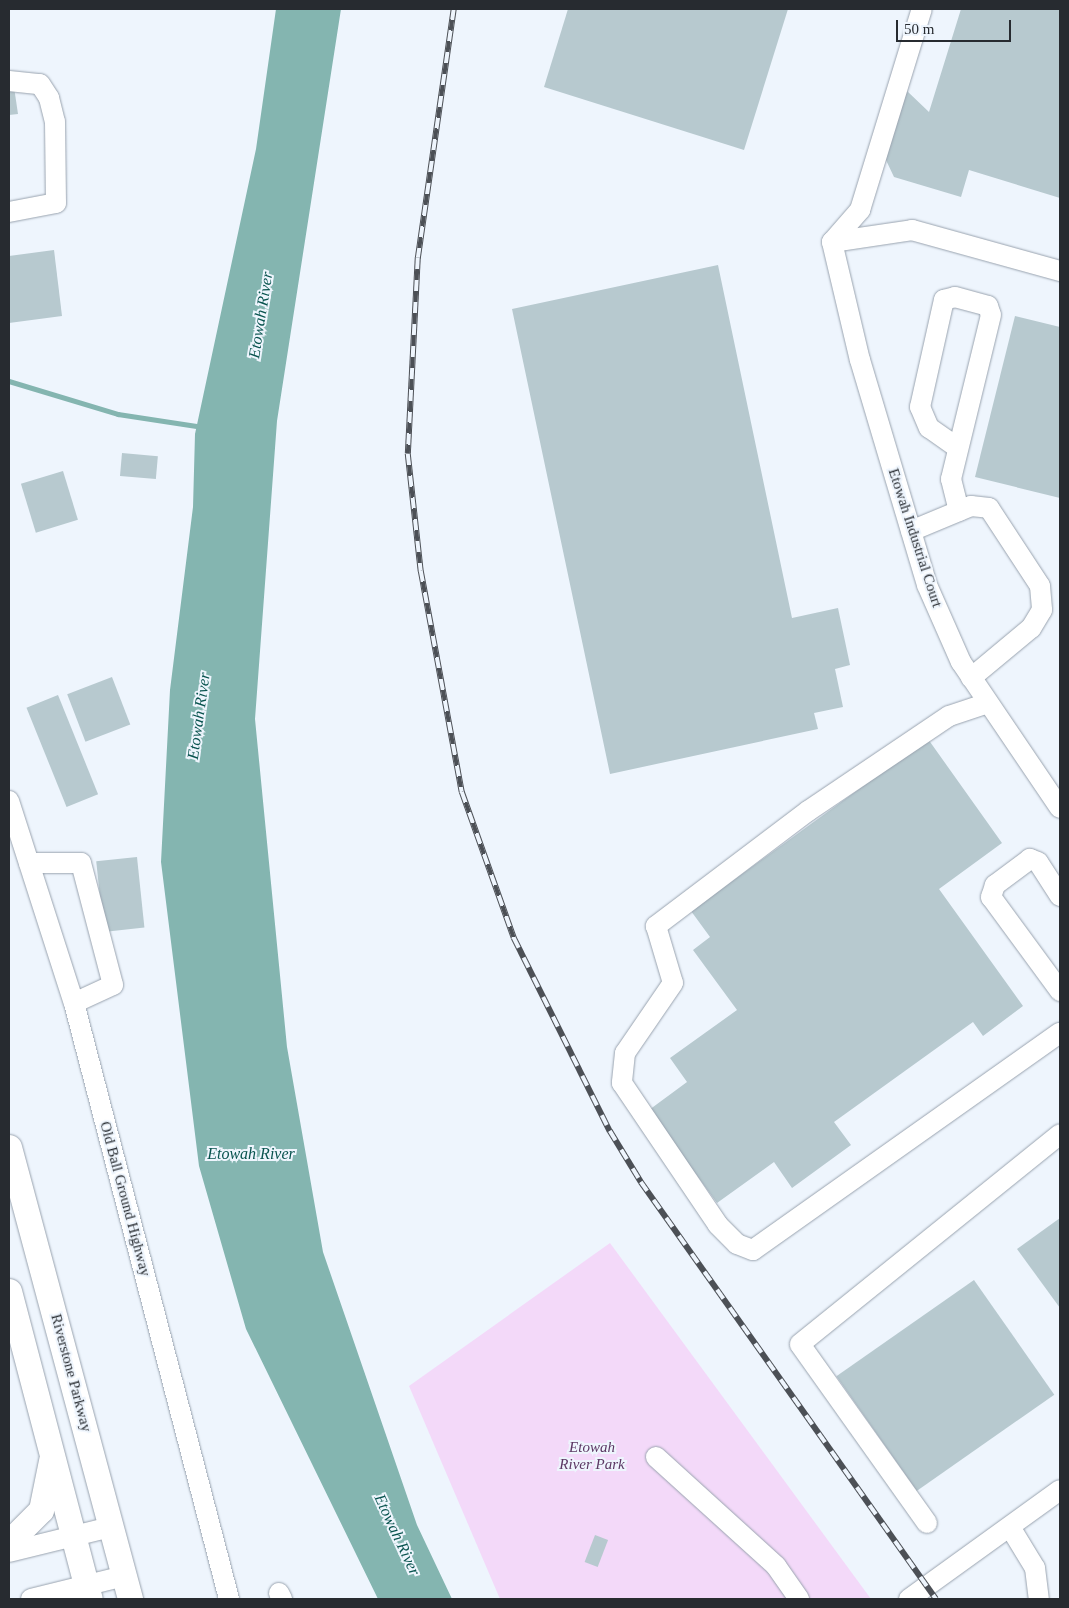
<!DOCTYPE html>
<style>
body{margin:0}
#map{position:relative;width:1069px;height:1608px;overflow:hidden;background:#eef5fd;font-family:Georgia,serif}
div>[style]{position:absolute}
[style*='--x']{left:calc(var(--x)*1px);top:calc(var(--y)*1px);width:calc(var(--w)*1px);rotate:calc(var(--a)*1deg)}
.green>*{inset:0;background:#f3d9f9}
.water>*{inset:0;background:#84b5b0}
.stream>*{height:4.5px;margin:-2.25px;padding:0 2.25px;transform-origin:2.25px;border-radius:2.25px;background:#84b5b0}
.building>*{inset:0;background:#b7c9cf;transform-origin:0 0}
.roads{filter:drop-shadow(0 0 1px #99a3af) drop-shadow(0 0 1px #99a3af)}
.minor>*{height:20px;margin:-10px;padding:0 10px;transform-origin:10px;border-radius:10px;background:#fff}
.major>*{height:25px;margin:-12.5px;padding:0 12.5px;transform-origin:12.5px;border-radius:12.5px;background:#fff}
.rail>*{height:5.5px;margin-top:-2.75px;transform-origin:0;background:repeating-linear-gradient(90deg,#eef5fd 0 11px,#4c5056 0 22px);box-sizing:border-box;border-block:1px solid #4c5056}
span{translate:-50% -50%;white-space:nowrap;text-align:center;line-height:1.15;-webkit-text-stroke:4px #eef5fd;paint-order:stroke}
.street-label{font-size:15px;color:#272b30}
.park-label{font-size:15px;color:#5b3763;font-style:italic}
.water-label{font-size:16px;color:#08534e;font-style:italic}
.frame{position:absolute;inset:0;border:10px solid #272b30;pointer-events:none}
.scale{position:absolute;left:896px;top:20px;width:115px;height:22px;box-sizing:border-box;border:2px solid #272b30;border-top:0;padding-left:6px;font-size:15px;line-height:18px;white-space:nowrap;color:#272b30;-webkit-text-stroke:4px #eef5fd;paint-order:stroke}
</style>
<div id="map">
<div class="green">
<i style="clip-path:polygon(610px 1243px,871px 1599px,500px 1599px,409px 1386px)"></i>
</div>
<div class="water">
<i style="clip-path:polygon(276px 9px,341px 9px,277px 421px,255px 719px,287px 1047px,323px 1252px,417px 1525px,452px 1599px,378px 1599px,246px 1329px,199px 1166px,161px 862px,170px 690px,193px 507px,195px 434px,256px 149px)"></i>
</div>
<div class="stream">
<i style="--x:9;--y:381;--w:114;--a:16.8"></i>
<i style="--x:118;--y:414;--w:79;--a:8.7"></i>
</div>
<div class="building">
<i style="clip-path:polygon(568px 9px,788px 9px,744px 150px,544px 87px)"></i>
<i style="clip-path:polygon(961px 9px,1060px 9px,1060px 198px,969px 170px,961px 197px,894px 177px,885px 158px,907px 91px,929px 112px)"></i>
<i style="clip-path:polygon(14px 87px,18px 114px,9px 115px,9px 88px)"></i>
<i style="clip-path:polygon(54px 250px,62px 316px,9px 323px,9px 256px)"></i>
<i style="clip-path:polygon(718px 265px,792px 618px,838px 608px,850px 665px,835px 669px,843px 707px,814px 713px,818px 729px,610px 774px,512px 309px)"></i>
<i style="clip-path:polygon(1015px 316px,1060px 327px,1060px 498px,975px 477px)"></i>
<i style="left:122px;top:453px;width:36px;height:23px;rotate:5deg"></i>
<i style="left:63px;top:471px;width:51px;height:44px;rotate:73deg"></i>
<i style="left:112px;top:677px;width:51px;height:48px;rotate:69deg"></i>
<i style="left:58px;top:695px;width:107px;height:34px;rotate:68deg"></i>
<i style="clip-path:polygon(928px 739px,1002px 843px,939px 889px,1023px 1006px,983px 1036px,973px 1022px,834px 1122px,851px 1145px,792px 1188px,774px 1162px,717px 1203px,649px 1110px,687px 1082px,670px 1058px,737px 1010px,693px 950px,710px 937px,691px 911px)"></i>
<i style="left:137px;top:857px;width:71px;height:41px;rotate:84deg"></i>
<i style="clip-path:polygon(1060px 1218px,1060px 1308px,1017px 1249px)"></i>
<i style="left:974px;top:1280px;width:140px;height:168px;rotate:55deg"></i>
<i style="left:595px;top:1535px;width:14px;height:29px;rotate:21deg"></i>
</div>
<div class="roads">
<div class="minor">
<i style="--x:9;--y:81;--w:31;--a:6"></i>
<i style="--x:40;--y:84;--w:17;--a:57"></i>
<i style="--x:49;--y:98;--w:25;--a:76"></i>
<i style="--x:55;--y:122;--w:81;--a:89.3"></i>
<i style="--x:56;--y:203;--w:48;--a:169.2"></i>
<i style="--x:832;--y:242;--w:121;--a:76.7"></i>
<i style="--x:860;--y:360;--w:235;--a:73.4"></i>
<i style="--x:927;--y:585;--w:84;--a:66.2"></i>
<i style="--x:961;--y:662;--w:176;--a:55.9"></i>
<i style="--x:832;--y:242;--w:43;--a:-48.8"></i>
<i style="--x:860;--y:210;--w:210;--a:-72.9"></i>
<i style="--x:832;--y:242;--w:81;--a:-8.5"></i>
<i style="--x:912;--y:230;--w:154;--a:15.5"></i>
<i style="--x:958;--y:448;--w:35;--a:-145"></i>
<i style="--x:929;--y:428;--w:23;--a:-113"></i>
<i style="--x:920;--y:407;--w:110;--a:-77.4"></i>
<i style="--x:944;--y:300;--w:11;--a:-15"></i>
<i style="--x:955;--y:297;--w:34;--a:15"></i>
<i style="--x:988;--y:306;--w:9;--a:72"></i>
<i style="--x:991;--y:315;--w:169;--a:103.7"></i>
<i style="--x:951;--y:479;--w:33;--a:76"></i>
<i style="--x:911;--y:531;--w:65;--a:-22.6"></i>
<i style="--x:971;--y:506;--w:18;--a:6"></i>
<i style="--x:989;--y:508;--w:93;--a:56.8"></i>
<i style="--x:1040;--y:586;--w:24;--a:85"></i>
<i style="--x:1042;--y:610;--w:21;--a:121"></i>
<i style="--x:1031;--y:628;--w:78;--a:140.2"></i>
<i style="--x:988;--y:703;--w:41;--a:161.6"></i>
<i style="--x:949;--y:716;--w:170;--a:146"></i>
<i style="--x:808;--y:811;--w:191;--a:142.9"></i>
<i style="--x:656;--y:926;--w:59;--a:73.4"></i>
<i style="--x:673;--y:983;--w:85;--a:124.4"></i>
<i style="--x:625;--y:1053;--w:30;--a:96"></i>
<i style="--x:622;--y:1083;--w:171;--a:55.9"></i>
<i style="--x:718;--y:1225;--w:27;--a:45"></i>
<i style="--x:737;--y:1244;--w:17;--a:21"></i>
<i style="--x:753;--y:1250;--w:376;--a:-35.3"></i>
<i style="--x:9;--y:801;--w:212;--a:72.2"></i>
<i style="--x:74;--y:1003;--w:616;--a:75.42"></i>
<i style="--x:29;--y:863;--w:52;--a:0"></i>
<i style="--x:81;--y:863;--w:126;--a:75.3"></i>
<i style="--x:113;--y:985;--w:43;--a:155.2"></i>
<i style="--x:1060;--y:896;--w:40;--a:-122.9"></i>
<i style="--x:1038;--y:862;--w:9;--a:-159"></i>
<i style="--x:1030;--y:859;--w:44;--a:143.4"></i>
<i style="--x:995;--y:885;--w:13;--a:108"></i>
<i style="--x:991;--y:897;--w:117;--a:53.7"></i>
<i style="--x:656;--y:1457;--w:162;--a:42.2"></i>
<i style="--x:776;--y:1566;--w:40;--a:55.1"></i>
<i style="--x:927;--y:1523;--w:219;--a:-125.4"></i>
<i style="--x:800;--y:1344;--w:334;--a:-38.9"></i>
<i style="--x:1010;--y:1527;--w:48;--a:58.6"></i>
<i style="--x:1035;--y:1568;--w:31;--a:83"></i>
<i style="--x:9;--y:1552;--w:105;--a:-13.8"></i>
<i style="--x:279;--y:1593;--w:7;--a:63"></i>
<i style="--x:31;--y:1599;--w:96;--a:-13.9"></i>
<i style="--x:909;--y:1599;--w:186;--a:-35.8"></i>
</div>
<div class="major">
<i style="--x:9;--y:1147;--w:468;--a:75"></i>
<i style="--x:9;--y:1291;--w:318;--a:75.3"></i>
<i style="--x:9;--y:1542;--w:45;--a:-45"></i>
<i style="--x:41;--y:1510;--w:50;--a:-78.5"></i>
</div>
</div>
<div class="rail">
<i style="--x:454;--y:9;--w:252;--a:98.2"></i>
<i style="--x:418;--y:258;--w:196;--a:92.9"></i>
<i style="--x:408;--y:454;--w:118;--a:83.7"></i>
<i style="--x:421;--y:571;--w:225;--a:79.5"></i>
<i style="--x:462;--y:792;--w:155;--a:70.4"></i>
<i style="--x:514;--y:938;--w:216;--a:63.6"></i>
<i style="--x:610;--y:1131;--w:60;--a:58.7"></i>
<i style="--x:641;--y:1182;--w:511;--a:54.72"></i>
</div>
<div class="street-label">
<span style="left:915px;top:538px;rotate:72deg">Etowah Industrial Court</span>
<span style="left:125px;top:1199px;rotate:75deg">Old Ball Ground Highway</span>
<span style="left:71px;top:1373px;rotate:75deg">Riverstone Parkway</span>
</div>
<div class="park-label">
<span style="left:592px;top:1456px">Etowah<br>River Park</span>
</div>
<div class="water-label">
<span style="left:261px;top:315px;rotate:-81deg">Etowah River</span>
<span style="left:199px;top:716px;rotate:-82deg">Etowah River</span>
<span style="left:251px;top:1154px">Etowah River</span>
<span style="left:397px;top:1535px;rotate:65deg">Etowah River</span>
</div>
<div class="frame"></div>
<div class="scale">50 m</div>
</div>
